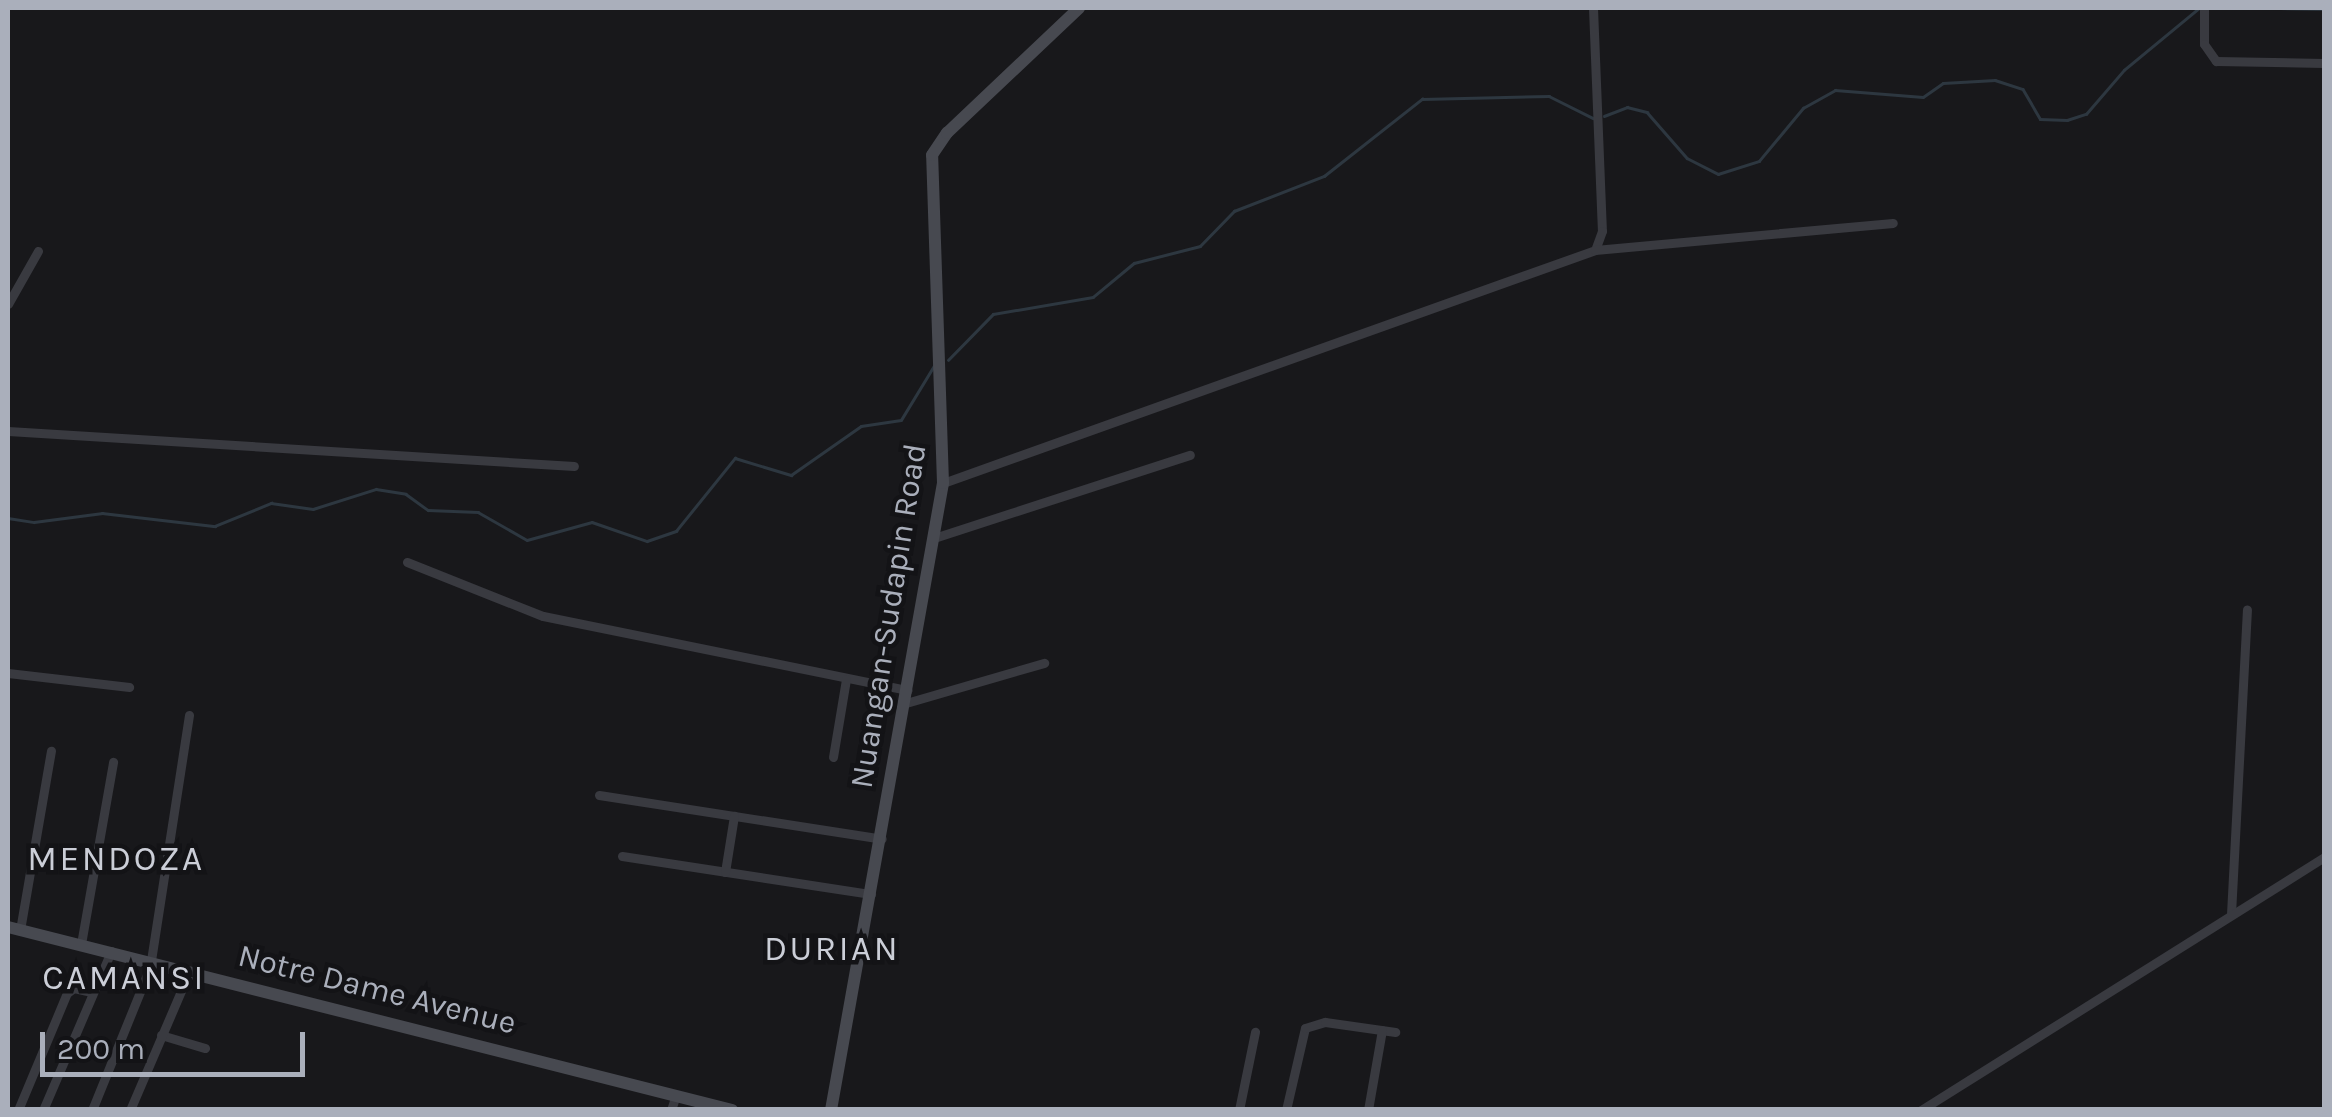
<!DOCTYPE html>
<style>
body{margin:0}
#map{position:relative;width:2332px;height:1117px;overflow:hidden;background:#18181b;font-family:Karla,sans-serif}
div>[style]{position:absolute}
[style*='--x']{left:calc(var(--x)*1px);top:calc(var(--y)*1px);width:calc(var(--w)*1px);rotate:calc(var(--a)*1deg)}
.stream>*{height:2.5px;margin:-1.25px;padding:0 1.25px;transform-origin:1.25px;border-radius:1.25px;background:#2d3740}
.street>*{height:9px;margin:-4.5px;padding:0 4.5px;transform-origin:4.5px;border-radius:4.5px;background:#393a40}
.secondary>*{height:12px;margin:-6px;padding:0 6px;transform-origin:6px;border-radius:6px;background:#474950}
span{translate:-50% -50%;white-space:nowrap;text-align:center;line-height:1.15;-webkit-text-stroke:9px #131316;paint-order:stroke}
.street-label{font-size:32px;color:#aaafbb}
.neighbourhood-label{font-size:35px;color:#cbced7;letter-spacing:2.5px}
.frame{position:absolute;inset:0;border:10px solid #aaafbb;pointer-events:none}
.scale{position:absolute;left:40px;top:1032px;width:265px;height:45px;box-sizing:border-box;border:5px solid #aaafbb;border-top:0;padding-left:12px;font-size:30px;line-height:35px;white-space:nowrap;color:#aaafbb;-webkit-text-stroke:8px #131316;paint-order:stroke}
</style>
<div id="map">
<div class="stream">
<i style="--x:2280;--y:8;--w:44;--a:1.3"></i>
<i style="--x:1604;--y:116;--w:25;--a:-21"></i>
<i style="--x:1627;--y:107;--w:21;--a:14"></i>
<i style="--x:1647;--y:112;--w:61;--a:49"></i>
<i style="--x:1687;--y:158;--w:35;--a:27"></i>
<i style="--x:1718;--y:174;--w:43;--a:-17.6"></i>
<i style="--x:1759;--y:161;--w:69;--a:-50.3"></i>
<i style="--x:1803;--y:108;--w:37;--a:-29"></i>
<i style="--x:1835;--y:90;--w:88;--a:4.5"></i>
<i style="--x:1923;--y:97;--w:24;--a:-35"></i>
<i style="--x:1943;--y:83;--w:52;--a:-3.3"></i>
<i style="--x:1995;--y:80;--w:29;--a:18"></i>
<i style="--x:2023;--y:89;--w:34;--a:60"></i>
<i style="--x:2040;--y:119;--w:27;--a:2"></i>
<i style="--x:2067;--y:120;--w:20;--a:-18"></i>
<i style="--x:2086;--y:114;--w:58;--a:-49.2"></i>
<i style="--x:2124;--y:70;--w:97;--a:-39.6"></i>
<i style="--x:948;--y:360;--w:64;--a:-45.6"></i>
<i style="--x:993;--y:314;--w:101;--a:-9.6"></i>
<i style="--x:1093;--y:297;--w:53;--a:-39.7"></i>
<i style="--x:1134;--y:263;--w:68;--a:-14.4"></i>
<i style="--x:1200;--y:246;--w:49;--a:-45.8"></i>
<i style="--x:1234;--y:211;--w:97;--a:-21.3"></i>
<i style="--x:1324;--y:176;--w:125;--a:-38.2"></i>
<i style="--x:1422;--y:99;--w:127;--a:-1.4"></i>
<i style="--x:1549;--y:96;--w:49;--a:26.6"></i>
<i style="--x:8;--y:518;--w:26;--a:9"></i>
<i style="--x:34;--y:522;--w:69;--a:-7.5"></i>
<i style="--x:102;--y:513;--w:114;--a:6.6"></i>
<i style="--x:215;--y:526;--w:61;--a:-22.3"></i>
<i style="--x:271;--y:503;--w:42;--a:8.1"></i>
<i style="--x:313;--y:509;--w:66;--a:-17.6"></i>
<i style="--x:376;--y:489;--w:30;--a:9"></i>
<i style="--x:406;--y:494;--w:27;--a:36"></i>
<i style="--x:428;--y:510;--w:50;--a:2.3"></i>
<i style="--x:478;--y:512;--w:56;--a:29.7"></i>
<i style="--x:527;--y:540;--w:67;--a:-15.5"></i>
<i style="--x:592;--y:522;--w:58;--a:19.1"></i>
<i style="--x:647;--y:541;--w:31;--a:-19"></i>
<i style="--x:676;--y:531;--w:94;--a:-51.1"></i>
<i style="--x:735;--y:458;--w:59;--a:16.9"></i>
<i style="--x:791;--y:475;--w:85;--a:-35"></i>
<i style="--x:861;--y:426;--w:40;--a:-8.5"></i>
<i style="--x:901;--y:420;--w:66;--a:-58.7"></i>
</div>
<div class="street">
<i style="--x:1593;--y:8;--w:223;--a:87.7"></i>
<i style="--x:1602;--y:231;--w:20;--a:110"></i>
<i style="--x:2204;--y:8;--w:36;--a:90"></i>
<i style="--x:2204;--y:44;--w:21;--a:55"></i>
<i style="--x:2216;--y:61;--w:108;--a:1.1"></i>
<i style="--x:8;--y:304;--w:61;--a:-60.5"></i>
<i style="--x:8;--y:431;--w:567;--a:3.54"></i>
<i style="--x:943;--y:483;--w:692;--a:-19.66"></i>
<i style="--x:1595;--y:250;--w:299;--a:-5.2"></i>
<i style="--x:934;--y:538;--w:269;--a:-18"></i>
<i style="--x:407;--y:562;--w:146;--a:21.7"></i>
<i style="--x:543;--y:616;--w:372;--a:11.5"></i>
<i style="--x:8;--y:673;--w:122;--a:6.6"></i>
<i style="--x:906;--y:703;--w:144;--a:-16.2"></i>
<i style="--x:833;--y:757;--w:79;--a:-80.5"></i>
<i style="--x:599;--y:795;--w:286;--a:8.8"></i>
<i style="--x:622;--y:856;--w:252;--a:8.7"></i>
<i style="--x:725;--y:872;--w:57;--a:-80.9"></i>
<i style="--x:2231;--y:914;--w:305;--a:-87"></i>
<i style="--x:20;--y:930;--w:182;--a:-80.2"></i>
<i style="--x:81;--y:944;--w:185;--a:-80"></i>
<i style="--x:161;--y:1035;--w:46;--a:16.5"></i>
<i style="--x:18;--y:1110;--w:127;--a:-67.3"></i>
<i style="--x:67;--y:993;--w:9;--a:-36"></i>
<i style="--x:74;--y:988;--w:17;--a:13"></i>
<i style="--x:43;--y:1110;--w:173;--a:-66.8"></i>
<i style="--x:92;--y:1110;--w:154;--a:-67.9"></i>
<i style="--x:150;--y:967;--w:255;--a:-81.2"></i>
<i style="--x:130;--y:1110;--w:152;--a:-66.8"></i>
<i style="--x:671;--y:1110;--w:16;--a:-72"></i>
<i style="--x:1239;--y:1110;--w:80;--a:-78.4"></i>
<i style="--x:1286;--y:1110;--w:84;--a:-77"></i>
<i style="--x:1305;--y:1028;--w:21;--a:-17"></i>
<i style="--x:1325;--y:1022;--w:71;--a:8.1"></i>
<i style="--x:1368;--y:1110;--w:81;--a:-80.1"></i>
<i style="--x:1921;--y:1110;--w:476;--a:-32.1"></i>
</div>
<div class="secondary">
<i style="--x:8;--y:927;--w:747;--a:14.19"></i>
<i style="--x:831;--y:1110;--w:637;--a:-79.87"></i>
<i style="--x:943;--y:483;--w:328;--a:-91.9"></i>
<i style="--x:932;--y:155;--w:27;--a:-56"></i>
<i style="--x:947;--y:133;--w:182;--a:-43.4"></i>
</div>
<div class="street-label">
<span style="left:889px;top:616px;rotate:-81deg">Nuangan-Sudapin Road</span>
<span style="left:377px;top:990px;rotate:14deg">Notre Dame Avenue</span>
</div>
<div class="neighbourhood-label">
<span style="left:116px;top:859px">MENDOZA</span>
<span style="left:832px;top:949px">DURIAN</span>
<span style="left:124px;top:978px">CAMANSI</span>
</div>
<div class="frame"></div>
<div class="scale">200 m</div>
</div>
